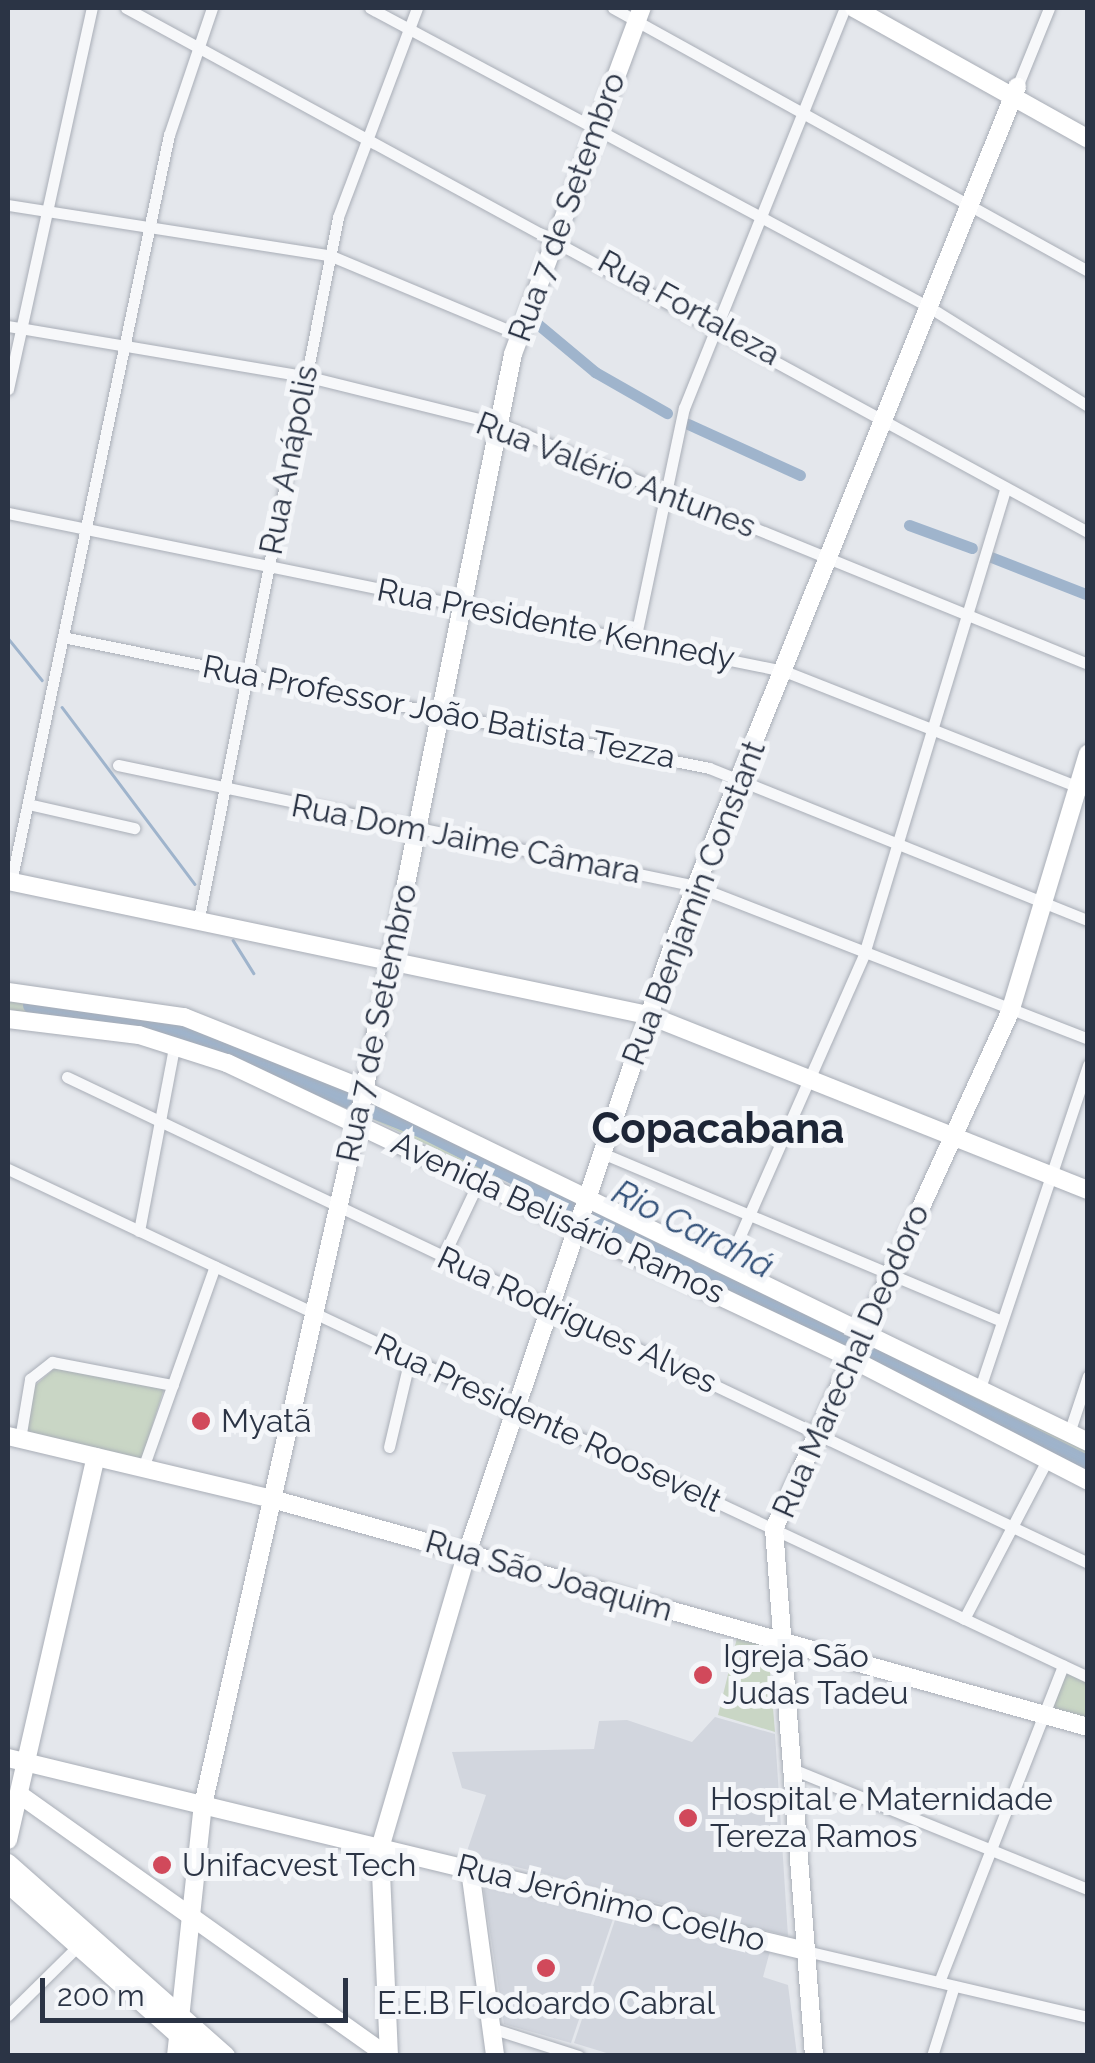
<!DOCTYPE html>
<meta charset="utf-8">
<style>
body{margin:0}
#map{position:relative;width:1095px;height:2063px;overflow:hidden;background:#e4e7ec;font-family:Raleway,sans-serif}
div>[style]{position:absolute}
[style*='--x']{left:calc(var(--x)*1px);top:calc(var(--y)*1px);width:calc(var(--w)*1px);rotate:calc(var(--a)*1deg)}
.built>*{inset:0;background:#d2d6de}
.green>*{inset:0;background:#c9d6c5;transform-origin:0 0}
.stream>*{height:2.5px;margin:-1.25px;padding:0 1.25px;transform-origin:1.25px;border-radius:1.25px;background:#9fb4cc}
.canal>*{height:11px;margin:-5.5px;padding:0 5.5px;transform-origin:5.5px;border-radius:5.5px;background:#9fb4cc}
.river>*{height:18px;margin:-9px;padding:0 9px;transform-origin:9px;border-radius:9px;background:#9fb4cc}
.roads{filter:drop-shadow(0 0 2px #a9aeb7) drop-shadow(0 0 2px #a9aeb7)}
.street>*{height:11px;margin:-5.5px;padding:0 5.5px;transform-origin:5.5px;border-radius:5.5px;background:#f7f8fa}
.secondary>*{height:18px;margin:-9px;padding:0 9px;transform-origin:9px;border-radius:9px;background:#fff}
.primary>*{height:18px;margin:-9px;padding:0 9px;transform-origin:9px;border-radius:9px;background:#fff}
.dots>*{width:28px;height:28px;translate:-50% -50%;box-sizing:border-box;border:5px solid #f4f6f9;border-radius:50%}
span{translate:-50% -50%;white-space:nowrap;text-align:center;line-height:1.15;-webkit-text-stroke:10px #f4f6f9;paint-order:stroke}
.street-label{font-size:32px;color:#2b3445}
.poi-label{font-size:32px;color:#2b3445}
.left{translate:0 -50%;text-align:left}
.water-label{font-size:35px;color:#34527a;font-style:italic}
.district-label{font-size:42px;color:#1d2536;font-weight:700}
.frame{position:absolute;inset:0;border:10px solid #2b3445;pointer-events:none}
.scale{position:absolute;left:40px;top:1978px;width:308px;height:45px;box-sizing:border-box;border:5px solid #2b3445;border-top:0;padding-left:12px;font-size:30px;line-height:35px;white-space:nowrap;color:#2b3445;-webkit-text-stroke:8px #f4f6f9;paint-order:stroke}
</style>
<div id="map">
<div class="built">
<i style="clip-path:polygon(715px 1717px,775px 1734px,788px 1936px,466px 1854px,486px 1795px,462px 1788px,452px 1752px,594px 1749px,599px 1721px,627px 1720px,692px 1742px)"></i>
<i style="clip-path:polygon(482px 1879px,615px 1913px,571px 2043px,504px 2024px)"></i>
<i style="clip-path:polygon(617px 1914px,770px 1951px,763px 1977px,788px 1985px,797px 2055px,613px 2055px,574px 2043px)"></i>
</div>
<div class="green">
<i style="clip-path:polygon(8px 997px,168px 1018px,357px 1092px,350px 1109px,226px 1055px,8px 1009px)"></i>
<i style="clip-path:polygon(373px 1104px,578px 1197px,574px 1213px,372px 1119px)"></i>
<i style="left:594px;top:1204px;width:298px;height:22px;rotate:26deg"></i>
<i style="clip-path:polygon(876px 1341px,1087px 1447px,1087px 1473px,867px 1358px)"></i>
<i style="clip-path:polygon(55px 1368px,164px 1389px,141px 1461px,26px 1434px,31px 1389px)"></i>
<i style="clip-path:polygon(737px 1638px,768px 1647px,775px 1732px,718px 1715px)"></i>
<i style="clip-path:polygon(1063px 1665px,1087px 1677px,1087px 1727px,1043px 1715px)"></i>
</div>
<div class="stream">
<i style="--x:8;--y:638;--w:54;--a:51"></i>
<i style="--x:62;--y:707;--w:221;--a:53.1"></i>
<i style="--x:233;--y:940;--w:39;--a:58"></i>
</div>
<div class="canal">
<i style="--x:534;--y:321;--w:80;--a:39.9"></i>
<i style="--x:595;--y:372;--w:83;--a:29.7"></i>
<i style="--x:688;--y:424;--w:123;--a:24.5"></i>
<i style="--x:909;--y:525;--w:67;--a:20.1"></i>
<i style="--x:991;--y:557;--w:104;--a:21.4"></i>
</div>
<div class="river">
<i style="--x:32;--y:1005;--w:142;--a:9.7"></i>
<i style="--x:172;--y:1029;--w:269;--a:21.8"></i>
<i style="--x:422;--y:1129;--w:746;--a:26.77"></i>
</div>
<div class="roads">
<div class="street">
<i style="--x:126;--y:8;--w:1095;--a:28.58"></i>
<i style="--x:370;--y:8;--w:634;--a:28.14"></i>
<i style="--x:929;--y:307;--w:187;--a:31.9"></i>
<i style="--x:613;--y:8;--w:543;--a:28.97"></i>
<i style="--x:1017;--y:87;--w:85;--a:-67.9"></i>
<i style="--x:8;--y:205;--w:325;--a:8.9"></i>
<i style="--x:329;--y:255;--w:205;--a:22.7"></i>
<i style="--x:8;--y:326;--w:301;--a:9.6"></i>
<i style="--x:305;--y:376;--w:200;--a:13.9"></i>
<i style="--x:499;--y:424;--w:636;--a:22.17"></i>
<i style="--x:8;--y:389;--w:390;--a:-77.6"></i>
<i style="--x:8;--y:513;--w:792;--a:11.51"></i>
<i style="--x:784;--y:671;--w:327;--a:21.5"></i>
<i style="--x:63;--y:637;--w:659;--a:11.46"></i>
<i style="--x:709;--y:768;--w:408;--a:21.9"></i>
<i style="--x:635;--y:640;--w:237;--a:-78.1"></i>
<i style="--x:684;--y:408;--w:431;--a:-68.1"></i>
<i style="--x:118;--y:765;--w:591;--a:11.82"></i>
<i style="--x:696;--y:886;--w:421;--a:21.3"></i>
<i style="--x:28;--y:804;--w:109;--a:12.8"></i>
<i style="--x:11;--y:882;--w:764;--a:-78.06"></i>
<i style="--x:169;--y:135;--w:134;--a:-71.3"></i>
<i style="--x:198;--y:923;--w:720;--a:-78.78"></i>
<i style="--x:338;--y:217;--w:223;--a:-69.3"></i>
<i style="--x:67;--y:1077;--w:1131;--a:25.45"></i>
<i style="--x:602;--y:1153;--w:434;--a:22.8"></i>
<i style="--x:8;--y:1169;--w:1194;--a:25.19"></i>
<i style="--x:139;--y:1231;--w:191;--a:-79.2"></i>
<i style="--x:443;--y:1257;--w:84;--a:-64.7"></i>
<i style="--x:728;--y:1263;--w:338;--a:-66.2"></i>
<i style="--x:864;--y:954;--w:484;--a:-73.1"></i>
<i style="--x:980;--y:1388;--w:341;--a:-71.5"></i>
<i style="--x:1069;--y:1433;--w:60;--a:-71.6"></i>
<i style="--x:20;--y:1439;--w:61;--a:-80.5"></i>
<i style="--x:30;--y:1379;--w:28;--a:-38"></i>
<i style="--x:52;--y:1362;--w:123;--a:10.8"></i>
<i style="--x:389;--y:1447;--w:91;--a:-76.7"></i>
<i style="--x:143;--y:1468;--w:214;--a:-70.4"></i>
<i style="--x:964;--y:1619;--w:179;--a:-62.4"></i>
<i style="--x:792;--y:1769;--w:319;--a:22.1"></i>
<i style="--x:806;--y:1951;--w:290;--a:13.2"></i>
<i style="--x:939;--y:1982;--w:340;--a:-68.6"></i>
<i style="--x:8;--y:2015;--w:98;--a:-44.6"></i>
<i style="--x:491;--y:2028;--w:92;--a:17.7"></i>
<i style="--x:932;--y:2056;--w:73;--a:-72.6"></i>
</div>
<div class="secondary">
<i style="--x:854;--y:8;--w:268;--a:29.2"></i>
<i style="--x:8;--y:881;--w:654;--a:11.83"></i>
<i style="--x:648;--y:1015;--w:474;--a:21.7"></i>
<i style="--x:8;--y:1436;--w:271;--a:13.4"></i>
<i style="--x:272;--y:1499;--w:847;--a:15.61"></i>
<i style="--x:8;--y:1758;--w:821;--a:13.6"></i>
<i style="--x:23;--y:1797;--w:448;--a:35.4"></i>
<i style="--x:8;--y:1840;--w:393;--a:-77.1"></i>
<i style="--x:8;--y:1863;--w:291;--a:41.5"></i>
<i style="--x:470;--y:1870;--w:188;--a:82.3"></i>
<i style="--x:8;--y:1884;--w:259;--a:41.6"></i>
<i style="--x:176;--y:2056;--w:252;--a:-83.9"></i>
<i style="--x:203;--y:1805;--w:712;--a:-77.25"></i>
<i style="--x:360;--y:1111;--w:772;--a:-78.57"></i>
<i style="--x:513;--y:354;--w:369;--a:-69.6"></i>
<i style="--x:389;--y:2056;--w:208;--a:-92.5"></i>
<i style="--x:380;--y:1848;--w:308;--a:-73.6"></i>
<i style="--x:467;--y:1553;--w:655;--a:-71.29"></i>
<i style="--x:677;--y:933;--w:912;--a:-68.11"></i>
<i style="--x:814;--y:2056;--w:529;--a:-94.34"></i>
<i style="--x:774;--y:1529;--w:568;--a:-65.46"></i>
<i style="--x:1010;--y:1012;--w:270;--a:-73.2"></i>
</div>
<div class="primary">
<i style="--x:8;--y:992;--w:178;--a:8.1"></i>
<i style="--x:184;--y:1017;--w:183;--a:21.8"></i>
<i style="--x:354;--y:1085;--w:816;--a:25.94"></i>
<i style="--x:8;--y:1019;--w:132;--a:7"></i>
<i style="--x:139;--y:1035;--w:92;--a:17.7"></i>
<i style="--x:227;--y:1063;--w:687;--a:25.33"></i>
<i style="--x:848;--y:1357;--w:270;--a:27.3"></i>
</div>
</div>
<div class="dots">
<i style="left:201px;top:1421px;background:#d1495b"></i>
<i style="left:703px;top:1675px;background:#d1495b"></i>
<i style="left:688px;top:1818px;background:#d1495b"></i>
<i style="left:162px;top:1865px;background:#d1495b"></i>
<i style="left:546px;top:1968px;background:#d1495b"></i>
</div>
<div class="street-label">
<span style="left:567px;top:207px;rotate:-70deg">Rua 7 de Setembro</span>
<span style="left:689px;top:308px;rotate:29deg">Rua Fortaleza</span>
<span style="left:289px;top:460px;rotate:-79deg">Rua Anápolis</span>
<span style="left:616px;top:475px;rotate:21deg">Rua Valério Antunes</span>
<span style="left:556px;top:624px;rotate:11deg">Rua Presidente Kennedy</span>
<span style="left:439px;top:712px;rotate:11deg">Rua Professor João Batista Tezza</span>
<span style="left:466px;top:839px;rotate:11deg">Rua Dom Jaime Câmara</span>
<span style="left:694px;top:903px;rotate:-69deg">Rua Benjamin Constant</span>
<span style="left:377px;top:1023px;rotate:-78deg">Rua 7 de Setembro</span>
<span style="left:558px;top:1218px;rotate:25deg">Avenida Belisário Ramos</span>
<span style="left:577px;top:1320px;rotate:25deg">Rua Rodrigues Alves</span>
<span style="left:851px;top:1361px;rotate:-66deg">Rua Marechal Deodoro</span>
<span style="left:548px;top:1423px;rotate:25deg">Rua Presidente Roosevelt</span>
<span style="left:549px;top:1576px;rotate:16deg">Rua São Joaquim</span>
<span style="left:611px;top:1903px;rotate:14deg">Rua Jerônimo Coelho</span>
</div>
<div class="poi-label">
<span class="left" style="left:221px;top:1421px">Myatã</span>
<span class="left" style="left:723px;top:1675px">Igreja São<br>Judas Tadeu</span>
<span class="left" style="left:710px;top:1818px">Hospital e Maternidade<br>Tereza Ramos</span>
<span class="left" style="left:182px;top:1865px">Unifacvest Tech</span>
<span style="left:546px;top:2003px">E.E.B Flodoardo Cabral</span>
</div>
<div class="water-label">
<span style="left:693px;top:1229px;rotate:27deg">Rio Carahá</span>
</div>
<div class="district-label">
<span style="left:718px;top:1129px">Copacabana</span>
</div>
<div class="frame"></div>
<div class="scale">200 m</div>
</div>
